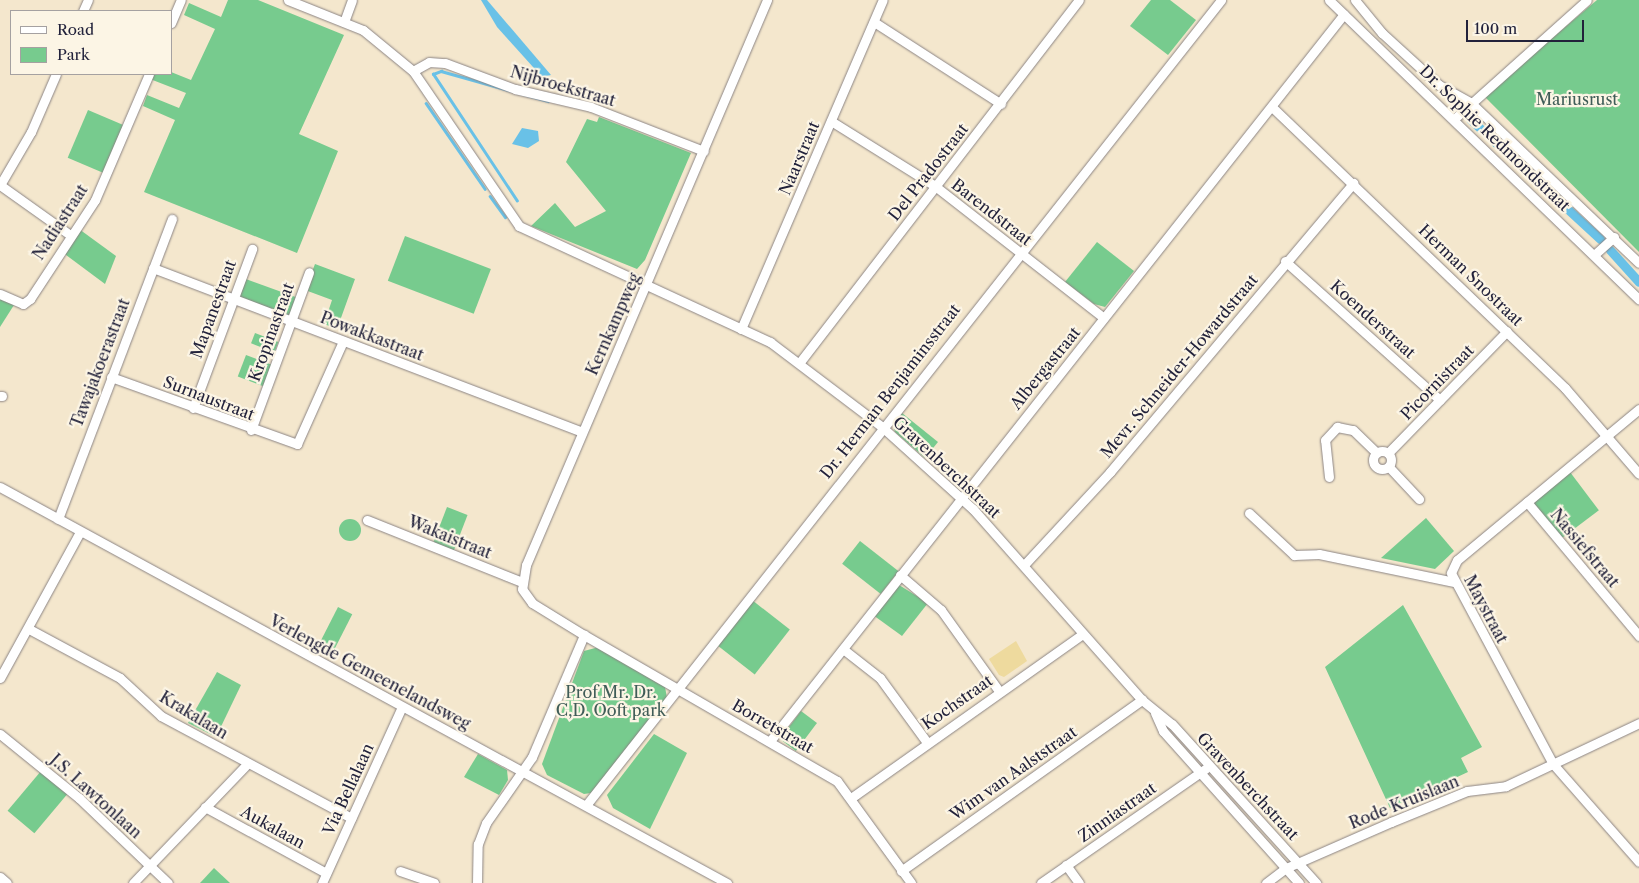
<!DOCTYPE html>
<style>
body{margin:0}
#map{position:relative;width:1639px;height:883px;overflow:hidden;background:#f4e7cd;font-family:"Libre Caslon Text",serif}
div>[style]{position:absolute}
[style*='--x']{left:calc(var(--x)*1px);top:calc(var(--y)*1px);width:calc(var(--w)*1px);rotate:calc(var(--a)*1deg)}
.green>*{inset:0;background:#77cb8e;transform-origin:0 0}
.round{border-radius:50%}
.sand>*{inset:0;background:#eeda9e}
.water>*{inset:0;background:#69c1e7}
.stream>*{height:2.5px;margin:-1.25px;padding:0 1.25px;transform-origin:1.25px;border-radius:1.25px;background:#69c1e7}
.canal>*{height:9px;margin:-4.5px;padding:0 4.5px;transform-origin:4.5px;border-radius:4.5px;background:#69c1e7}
.roads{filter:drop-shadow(0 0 1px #8b8484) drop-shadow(0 0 1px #8b8484)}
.minor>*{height:9px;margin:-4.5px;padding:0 4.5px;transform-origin:4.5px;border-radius:4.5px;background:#fff}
.minor>.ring{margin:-4.5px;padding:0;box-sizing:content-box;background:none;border:9px solid #fff;border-radius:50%}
span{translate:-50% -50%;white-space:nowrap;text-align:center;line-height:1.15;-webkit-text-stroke:4.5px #fcf5e5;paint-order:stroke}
.street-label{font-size:16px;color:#22223b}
.park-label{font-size:16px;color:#405d58}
.legend{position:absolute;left:10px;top:10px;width:162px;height:65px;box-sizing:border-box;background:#fcf5e5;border:1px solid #a5a1a1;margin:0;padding:6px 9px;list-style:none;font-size:15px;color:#22223b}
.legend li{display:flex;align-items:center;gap:10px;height:25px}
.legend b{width:25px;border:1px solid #a5a1a1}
.scale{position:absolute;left:1466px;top:20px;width:118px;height:22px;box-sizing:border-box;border:2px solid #22223b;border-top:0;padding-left:6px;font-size:15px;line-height:18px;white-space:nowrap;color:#22223b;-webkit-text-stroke:4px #fcf5e5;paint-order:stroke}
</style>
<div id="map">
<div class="green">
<i style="clip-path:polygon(228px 0,258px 0,344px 35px,299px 134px,338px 151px,297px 253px,144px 192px,175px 120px,143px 106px,147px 95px,179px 108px,186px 93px,150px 79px,152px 74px,171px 72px,191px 80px,215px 29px,184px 15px,189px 3px,221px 17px)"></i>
<i style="clip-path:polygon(1151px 0,1170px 0,1196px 20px,1168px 55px,1130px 26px)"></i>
<i style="clip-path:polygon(1597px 0,1639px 0,1639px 252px,1484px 96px)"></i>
<i style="left:88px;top:110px;width:39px;height:52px;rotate:23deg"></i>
<i style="clip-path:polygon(599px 117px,691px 153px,645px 260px,637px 269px,531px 226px,555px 203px,575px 227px,606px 211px,566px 162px,587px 119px,597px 122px)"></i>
<i style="clip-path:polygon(79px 229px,116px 256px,105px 284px,62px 252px)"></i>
<i style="left:405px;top:236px;width:92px;height:48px;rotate:21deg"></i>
<i style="clip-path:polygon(1097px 242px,1134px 271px,1105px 307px,1094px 304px,1065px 282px)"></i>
<i style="clip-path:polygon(315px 264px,355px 279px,337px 329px,324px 324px,332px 300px,305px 290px)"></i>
<i style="left:243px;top:278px;width:58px;height:20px;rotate:20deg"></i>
<i style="clip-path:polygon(0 298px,14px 305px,0 327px)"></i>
<i style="left:255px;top:333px;width:25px;height:11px;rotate:21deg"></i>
<i style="left:246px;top:355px;width:28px;height:23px;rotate:21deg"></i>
<i style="clip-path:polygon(902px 413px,938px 442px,925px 458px,895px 432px,893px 425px)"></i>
<i style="left:1570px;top:472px;width:48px;height:49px;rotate:53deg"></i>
<i style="left:447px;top:507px;width:22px;height:40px;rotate:21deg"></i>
<i style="clip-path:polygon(1426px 518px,1454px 551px,1435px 569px,1381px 558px)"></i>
<i class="round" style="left:339px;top:519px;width:22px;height:22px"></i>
<i style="left:860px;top:541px;width:49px;height:29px;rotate:38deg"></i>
<i style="clip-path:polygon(899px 585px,928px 603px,902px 636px,873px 615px)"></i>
<i style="left:752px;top:600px;width:48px;height:57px;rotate:38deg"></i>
<i style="clip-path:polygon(1403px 605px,1482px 747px,1461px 758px,1468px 772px,1390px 808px,1325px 667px)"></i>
<i style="left:338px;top:607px;width:16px;height:48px;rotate:27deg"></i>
<i style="clip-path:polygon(599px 647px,665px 687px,667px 698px,591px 793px,584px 794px,547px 775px,542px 764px,584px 651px)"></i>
<i style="clip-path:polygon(217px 672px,241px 685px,216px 737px,188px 723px)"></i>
<i style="left:801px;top:711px;width:20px;height:35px;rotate:37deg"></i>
<i style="clip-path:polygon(654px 734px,687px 753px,650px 829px,613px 808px,607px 795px)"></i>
<i style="clip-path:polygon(478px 754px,507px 770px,508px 780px,499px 795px,464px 777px)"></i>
<i style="left:41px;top:771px;width:35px;height:52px;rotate:40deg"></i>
<i style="clip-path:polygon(214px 868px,230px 883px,200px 883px)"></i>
</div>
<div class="sand">
<i style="clip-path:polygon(1016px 641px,1027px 661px,1004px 677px,999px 675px,989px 659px)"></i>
</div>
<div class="water">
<i style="clip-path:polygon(481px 0,487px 0,551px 75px,542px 77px,497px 27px)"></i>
<i style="clip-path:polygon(522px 128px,538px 131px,539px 141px,528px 148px,512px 144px)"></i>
</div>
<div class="stream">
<i style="--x:426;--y:103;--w:104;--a:55.5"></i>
<i style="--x:490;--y:196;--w:26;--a:54"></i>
<i style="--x:517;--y:201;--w:152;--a:-123.5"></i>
<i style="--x:433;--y:74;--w:9;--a:-21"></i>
<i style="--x:441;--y:71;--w:111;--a:15.7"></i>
</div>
<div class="canal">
<i style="--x:1470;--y:119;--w:177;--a:42.7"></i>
<i style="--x:1610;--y:250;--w:43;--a:47.8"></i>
</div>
<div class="roads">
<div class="minor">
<i style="--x:288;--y:0;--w:81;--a:21.8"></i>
<i style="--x:363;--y:30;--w:65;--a:39.4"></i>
<i style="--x:413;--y:71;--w:188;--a:55.6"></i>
<i style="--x:519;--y:226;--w:277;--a:24.8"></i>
<i style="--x:770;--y:342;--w:139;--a:37.1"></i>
<i style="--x:881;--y:426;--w:124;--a:42.1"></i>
<i style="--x:973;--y:509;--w:255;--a:48.5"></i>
<i style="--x:1142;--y:700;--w:38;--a:39"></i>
<i style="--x:1172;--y:724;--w:215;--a:47.8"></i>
<i style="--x:767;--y:0;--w:614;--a:113.1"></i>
<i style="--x:526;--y:565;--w:24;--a:99"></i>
<i style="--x:522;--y:589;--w:17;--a:54"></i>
<i style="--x:532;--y:603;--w:61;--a:31.6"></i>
<i style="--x:584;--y:635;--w:292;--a:30"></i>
<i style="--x:837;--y:781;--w:126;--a:54"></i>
<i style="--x:1329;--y:0;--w:431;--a:44"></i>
<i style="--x:1355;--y:0;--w:43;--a:50.7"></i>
<i style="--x:1382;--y:33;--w:77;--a:42.4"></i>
<i style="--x:1439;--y:85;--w:35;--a:29"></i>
<i style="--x:1470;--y:102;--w:233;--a:43.6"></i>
<i style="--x:83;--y:11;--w:12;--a:-66"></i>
<i style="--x:344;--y:22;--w:23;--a:-70"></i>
<i style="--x:874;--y:22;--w:151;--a:32.8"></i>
<i style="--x:171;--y:23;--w:25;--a:-67"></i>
<i style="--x:413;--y:71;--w:18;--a:-29"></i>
<i style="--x:429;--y:62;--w:16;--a:4"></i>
<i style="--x:445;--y:63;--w:75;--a:20.4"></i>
<i style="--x:515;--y:89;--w:78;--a:13.3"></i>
<i style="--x:591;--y:107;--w:121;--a:21.3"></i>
<i style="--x:1272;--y:107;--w:406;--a:43.8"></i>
<i style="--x:1565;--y:388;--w:113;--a:49.3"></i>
<i style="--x:1454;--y:119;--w:178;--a:-41.8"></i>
<i style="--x:831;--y:121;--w:123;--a:32"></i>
<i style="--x:935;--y:186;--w:214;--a:38"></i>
<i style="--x:0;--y:185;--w:61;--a:-59.7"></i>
<i style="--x:31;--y:132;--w:63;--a:-66.7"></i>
<i style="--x:0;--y:185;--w:86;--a:35.5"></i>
<i style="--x:1594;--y:255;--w:27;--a:-42"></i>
<i style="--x:1285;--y:261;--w:208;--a:41.9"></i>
<i style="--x:153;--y:268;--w:459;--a:20.9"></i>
<i style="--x:0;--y:294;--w:25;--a:23"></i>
<i style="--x:23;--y:304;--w:9;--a:-36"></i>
<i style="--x:30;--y:299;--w:118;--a:-56.7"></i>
<i style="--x:95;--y:200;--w:137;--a:-66.8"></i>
<i style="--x:741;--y:329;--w:358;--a:-66.7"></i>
<i style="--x:800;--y:362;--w:457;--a:-52.4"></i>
<i style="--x:111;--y:377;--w:198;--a:19.8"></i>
<i style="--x:297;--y:444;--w:113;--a:-65.9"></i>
<i style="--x:0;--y:396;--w:2;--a:0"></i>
<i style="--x:193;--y:408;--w:170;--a:-69.6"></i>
<i style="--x:1639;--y:409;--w:236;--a:140.3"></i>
<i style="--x:1457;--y:560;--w:14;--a:115"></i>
<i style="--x:1451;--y:573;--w:217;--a:61.9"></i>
<i style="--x:1553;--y:764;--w:130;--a:48.7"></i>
<i style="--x:251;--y:430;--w:168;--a:-69.8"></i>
<i class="ring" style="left:1373px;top:451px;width:9px;height:9px"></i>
<i style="--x:1388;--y:453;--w:170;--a:-45.7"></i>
<i style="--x:1389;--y:467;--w:44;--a:46.8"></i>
<i style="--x:1329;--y:477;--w:37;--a:-96"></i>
<i style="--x:1325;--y:440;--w:18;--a:-47"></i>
<i style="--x:1337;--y:427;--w:16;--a:11"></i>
<i style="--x:1353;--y:430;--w:33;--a:44"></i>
<i style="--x:0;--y:487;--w:828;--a:28.58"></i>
<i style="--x:1527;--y:502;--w:175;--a:50.1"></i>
<i style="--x:1249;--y:513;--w:62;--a:43"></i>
<i style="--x:1294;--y:555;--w:25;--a:-2"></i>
<i style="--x:1319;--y:554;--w:138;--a:11.7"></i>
<i style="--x:58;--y:519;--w:321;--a:-69.2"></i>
<i style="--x:367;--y:520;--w:167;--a:21.8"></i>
<i style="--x:1024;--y:565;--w:127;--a:-47.2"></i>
<i style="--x:1110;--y:472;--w:378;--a:-49.9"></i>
<i style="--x:900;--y:575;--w:54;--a:40.5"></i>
<i style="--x:941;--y:610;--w:100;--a:54.4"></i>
<i style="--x:29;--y:629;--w:103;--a:28.3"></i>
<i style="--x:120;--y:678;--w:56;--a:42.8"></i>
<i style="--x:161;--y:716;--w:216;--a:28.2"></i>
<i style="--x:843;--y:649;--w:47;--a:38.1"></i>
<i style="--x:880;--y:678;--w:78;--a:53.9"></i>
<i style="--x:0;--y:678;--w:166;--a:-61.3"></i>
<i style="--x:1155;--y:713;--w:20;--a:66"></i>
<i style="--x:1163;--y:731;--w:204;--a:48.2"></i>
<i style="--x:0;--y:734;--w:102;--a:39"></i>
<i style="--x:79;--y:798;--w:123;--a:43.7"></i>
<i style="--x:770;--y:741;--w:926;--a:-51.71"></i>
<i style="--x:851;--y:798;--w:284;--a:-35.3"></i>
<i style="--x:587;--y:804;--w:1024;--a:-51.74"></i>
<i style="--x:205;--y:807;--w:138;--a:28.6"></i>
<i style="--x:1066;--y:865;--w:22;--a:54"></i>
<i style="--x:400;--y:871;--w:36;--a:19"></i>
<i style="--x:901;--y:871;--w:296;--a:-35.4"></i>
<i style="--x:0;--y:877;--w:9;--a:41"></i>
<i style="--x:133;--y:883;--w:166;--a:-46.2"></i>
<i style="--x:322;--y:883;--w:193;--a:-65.6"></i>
<i style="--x:477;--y:883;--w:39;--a:-89"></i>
<i style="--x:478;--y:844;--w:22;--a:-69"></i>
<i style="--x:486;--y:823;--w:80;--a:-55.1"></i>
<i style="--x:532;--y:757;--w:133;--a:-66.9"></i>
<i style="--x:1041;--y:883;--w:200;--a:-34.8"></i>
<i style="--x:1266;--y:883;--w:25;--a:-37"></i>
<i style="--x:1286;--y:868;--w:115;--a:-23.7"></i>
<i style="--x:1391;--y:822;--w:82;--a:-22.2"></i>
<i style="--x:1467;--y:791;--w:39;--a:-7"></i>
<i style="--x:1506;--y:786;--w:147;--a:-25.3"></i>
</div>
</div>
<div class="street-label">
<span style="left:563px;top:86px;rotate:16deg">Nijbroekstraat</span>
<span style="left:1495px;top:138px;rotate:44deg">Dr. Sophie Redmondstraat</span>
<span style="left:799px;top:158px;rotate:-67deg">Naarstraat</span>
<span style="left:928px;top:172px;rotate:-52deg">Del Pradostraat</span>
<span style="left:992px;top:212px;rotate:38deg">Barendstraat</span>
<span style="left:60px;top:222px;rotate:-57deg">Nadiastraat</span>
<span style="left:1471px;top:275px;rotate:44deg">Herman Snostraat</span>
<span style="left:213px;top:309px;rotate:-70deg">Mapanestraat</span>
<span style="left:1373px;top:319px;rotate:42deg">Koenderstraat</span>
<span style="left:613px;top:324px;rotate:-66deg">Kernkampweg</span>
<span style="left:271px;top:332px;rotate:-70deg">Kropinastraat</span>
<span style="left:372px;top:336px;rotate:21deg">Powakkastraat</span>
<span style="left:100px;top:363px;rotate:-69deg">Tawajakoerastraat</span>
<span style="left:1179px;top:366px;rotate:-50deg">Mevr. Schneider-Howardstraat</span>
<span style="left:1045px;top:368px;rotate:-51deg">Albergastraat</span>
<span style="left:1437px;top:382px;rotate:-46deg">Picornistraat</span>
<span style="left:890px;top:391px;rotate:-52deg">Dr. Herman Benjaminsstraat</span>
<span style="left:209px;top:398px;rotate:21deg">Surnaustraat</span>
<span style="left:947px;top:467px;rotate:43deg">Gravenberchstraat</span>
<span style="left:450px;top:537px;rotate:22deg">Wakaistraat</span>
<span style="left:1585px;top:548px;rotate:50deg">Nassiefstraat</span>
<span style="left:1486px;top:609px;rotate:62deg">Maystraat</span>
<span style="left:370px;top:672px;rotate:28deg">Verlengde Gemeenelandsweg</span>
<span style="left:957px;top:702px;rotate:-35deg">Kochstraat</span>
<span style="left:194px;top:715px;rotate:31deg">Krakalaan</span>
<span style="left:773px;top:726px;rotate:30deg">Borretstraat</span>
<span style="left:1013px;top:773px;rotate:-35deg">Wim van Aalststraat</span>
<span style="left:1248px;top:786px;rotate:47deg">Gravenberchstraat</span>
<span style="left:348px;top:789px;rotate:-65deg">Via Bellalaan</span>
<span style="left:96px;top:796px;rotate:42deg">J.S. Lawtonlaan</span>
<span style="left:1404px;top:802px;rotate:-22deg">Rode Kruislaan</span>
<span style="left:1117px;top:812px;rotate:-35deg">Zinniastraat</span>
<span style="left:273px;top:827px;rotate:29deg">Aukalaan</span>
</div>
<div class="park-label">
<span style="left:1577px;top:99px">Mariusrust</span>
<span style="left:611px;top:701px">Prof Mr. Dr.<br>C,D. Ooft park</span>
</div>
<ul class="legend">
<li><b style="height:6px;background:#fff"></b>Road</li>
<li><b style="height:14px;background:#77cb8e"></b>Park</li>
</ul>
<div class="scale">100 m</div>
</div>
